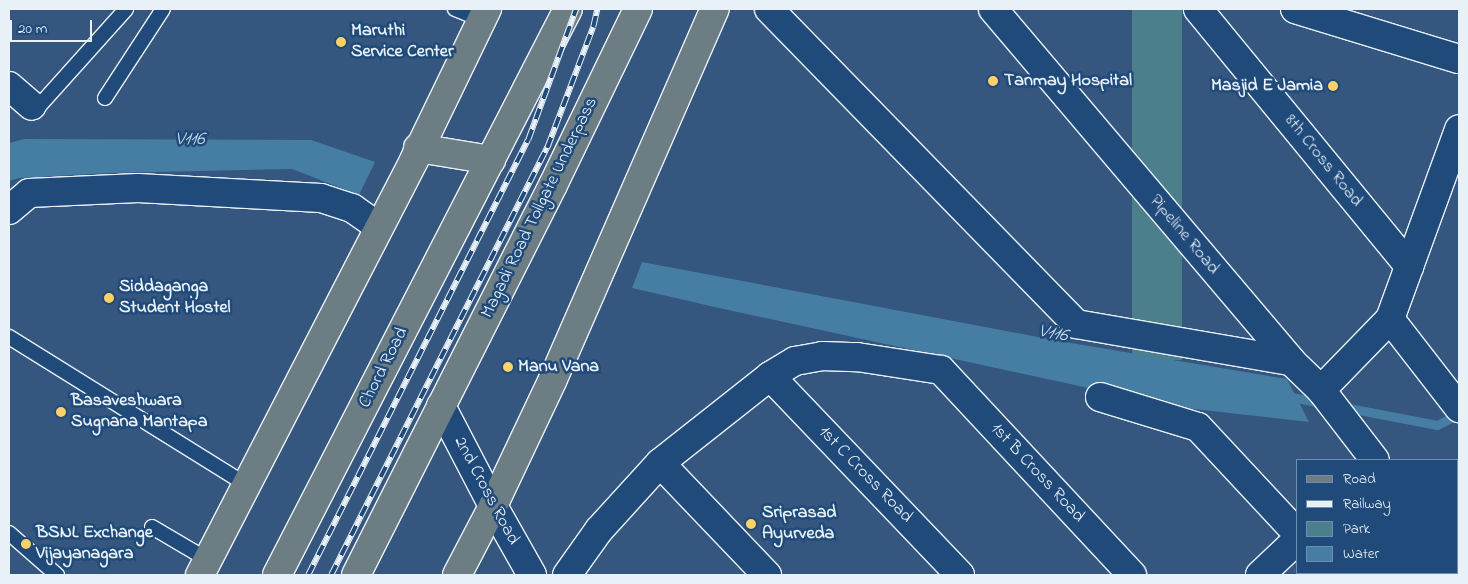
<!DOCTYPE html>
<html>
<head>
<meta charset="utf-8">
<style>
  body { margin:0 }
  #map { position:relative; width:1468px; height:584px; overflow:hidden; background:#35567f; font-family:"Indie Flower",sans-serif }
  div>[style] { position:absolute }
  .green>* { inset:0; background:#4b7f8c; transform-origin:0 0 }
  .water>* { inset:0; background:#467da3 }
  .stream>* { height:9px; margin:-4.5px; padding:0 4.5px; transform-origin:4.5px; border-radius:4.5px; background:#467da3 }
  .roads { filter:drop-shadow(1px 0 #e8f1f8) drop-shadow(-1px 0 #e8f1f8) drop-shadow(0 1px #e8f1f8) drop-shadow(0 -1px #e8f1f8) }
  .service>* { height:14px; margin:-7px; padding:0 7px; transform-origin:7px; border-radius:7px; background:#1f4a7a }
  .minor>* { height:28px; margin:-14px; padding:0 14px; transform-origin:14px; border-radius:14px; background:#1f4a7a }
  .secondary>* { height:28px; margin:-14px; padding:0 14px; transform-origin:14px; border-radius:14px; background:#1f4a7a }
  .primary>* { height:28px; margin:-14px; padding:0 14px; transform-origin:14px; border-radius:14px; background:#6d7d84 }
  .rail>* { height:5.5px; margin-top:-2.75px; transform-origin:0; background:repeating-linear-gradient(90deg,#1f4a7a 0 11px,#e8f1f8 0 22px); box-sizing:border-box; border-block:1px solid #e8f1f8 }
  .dots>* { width:14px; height:14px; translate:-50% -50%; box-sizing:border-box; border:2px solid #1f4a7a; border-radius:50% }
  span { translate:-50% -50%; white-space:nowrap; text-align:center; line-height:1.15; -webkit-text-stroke:5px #1f4a7a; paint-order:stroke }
  .poi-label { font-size:18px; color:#e8f1f8; font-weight:700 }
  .left { translate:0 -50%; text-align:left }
  .right { translate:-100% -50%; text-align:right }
  .street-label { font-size:18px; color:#e8f1f8 }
  .water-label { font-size:19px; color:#d0e0eb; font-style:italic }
  .frame { position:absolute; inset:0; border:10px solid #e8f1f8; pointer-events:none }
  .legend { position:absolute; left:1296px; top:459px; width:162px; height:115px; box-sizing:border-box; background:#1f4a7a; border:1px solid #6f8dac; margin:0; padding:6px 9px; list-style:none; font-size:15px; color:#e8f1f8 }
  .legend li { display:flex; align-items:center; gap:10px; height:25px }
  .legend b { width:25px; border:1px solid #6f8dac }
  .scale { position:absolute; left:10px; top:20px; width:82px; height:22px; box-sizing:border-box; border:2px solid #e8f1f8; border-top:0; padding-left:6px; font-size:15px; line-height:18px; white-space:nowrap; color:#e8f1f8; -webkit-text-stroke:4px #1f4a7a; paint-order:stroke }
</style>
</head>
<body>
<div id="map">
  <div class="green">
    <div style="left:1132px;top:9px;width:50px;height:351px"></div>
  </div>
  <div class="water">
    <div style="clip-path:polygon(24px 139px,311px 140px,375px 162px,359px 195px,292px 169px,110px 173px,19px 178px,9px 181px,9px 143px)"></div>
    <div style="clip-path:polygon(642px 262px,1059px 341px,1287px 379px,1309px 422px,1176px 407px,719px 308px,632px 288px)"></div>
  </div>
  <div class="stream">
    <div style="left:1286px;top:396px;width:38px;rotate:11deg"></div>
    <div style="left:1343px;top:407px;width:96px;rotate:10.8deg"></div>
    <div style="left:1437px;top:425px;width:25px;rotate:-27deg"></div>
  </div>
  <div class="roads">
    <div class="service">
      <div style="left:455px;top:9px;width:29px;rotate:22deg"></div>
      <div style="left:105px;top:98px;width:106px;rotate:-56.9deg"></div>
      <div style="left:32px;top:106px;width:8px;rotate:-7deg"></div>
      <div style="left:40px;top:105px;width:129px;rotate:-48.1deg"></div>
      <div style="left:9px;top:337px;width:280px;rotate:31.9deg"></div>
      <div style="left:152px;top:527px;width:65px;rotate:30.5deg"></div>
      <div style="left:9px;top:533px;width:64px;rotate:41.2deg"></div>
    </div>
    <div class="minor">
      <div style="left:769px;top:9px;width:440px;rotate:45.7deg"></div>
      <div style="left:1076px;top:324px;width:218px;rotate:9.8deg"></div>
      <div style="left:1198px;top:9px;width:333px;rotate:50.6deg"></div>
      <div style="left:1295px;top:9px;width:171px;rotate:17deg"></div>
      <div style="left:9px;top:86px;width:30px;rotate:41deg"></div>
      <div style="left:9px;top:210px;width:26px;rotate:-40deg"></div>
      <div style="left:29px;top:193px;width:109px;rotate:-2.6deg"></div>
      <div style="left:138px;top:188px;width:183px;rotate:3.1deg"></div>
      <div style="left:321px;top:198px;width:33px;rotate:18deg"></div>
      <div style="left:352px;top:208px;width:32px;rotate:35deg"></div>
      <div style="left:1390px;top:319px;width:113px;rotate:52.2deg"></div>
      <div style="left:770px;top:376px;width:275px;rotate:46.3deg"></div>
      <div style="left:1321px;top:390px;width:99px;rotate:-45.8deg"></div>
      <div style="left:1390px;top:319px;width:202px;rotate:-70deg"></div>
      <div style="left:1100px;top:397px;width:102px;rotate:17deg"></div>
      <div style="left:1198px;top:427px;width:145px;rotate:47deg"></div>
      <div style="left:441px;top:406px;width:113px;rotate:62.5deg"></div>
      <div style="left:493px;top:506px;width:79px;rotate:60.5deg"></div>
      <div style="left:660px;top:463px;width:155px;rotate:46.3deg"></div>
      <div style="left:567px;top:575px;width:55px;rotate:-54.6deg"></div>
      <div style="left:599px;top:530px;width:91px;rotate:-47.7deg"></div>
      <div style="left:660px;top:463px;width:140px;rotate:-38.3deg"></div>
      <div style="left:770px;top:376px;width:29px;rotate:-31deg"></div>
      <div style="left:795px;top:361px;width:27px;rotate:-10deg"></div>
      <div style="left:822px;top:356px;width:35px;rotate:2deg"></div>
      <div style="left:857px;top:357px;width:85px;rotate:8.8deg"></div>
      <div style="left:941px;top:370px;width:280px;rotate:47deg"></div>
      <div style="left:1260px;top:575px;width:51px;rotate:-43.4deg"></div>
    </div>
    <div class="secondary">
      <div style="left:993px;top:9px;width:461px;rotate:49.7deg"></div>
      <div style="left:1291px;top:361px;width:42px;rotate:44deg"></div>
      <div style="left:1321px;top:390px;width:88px;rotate:52.4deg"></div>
      <div style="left:1457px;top:556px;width:4px;rotate:56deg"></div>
    </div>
    <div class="primary">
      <div style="left:418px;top:148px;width:74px;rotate:9.3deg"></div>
      <div style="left:200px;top:575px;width:467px;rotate:-62.7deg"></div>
      <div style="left:414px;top:160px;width:168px;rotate:-64.2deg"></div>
      <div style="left:277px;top:575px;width:636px;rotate:-62.79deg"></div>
      <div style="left:356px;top:575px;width:437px;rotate:-63.2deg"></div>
      <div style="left:553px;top:185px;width:195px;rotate:-64.2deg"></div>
      <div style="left:457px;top:575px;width:78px;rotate:-62.4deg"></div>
      <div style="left:493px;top:506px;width:140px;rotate:-64.7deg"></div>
      <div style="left:553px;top:379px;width:404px;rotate:-66.4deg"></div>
    </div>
  </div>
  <div class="rail">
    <div style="left:308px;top:575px;width:487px;rotate:-63.2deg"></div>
    <div style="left:528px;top:140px;width:140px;rotate:-69.9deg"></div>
    <div style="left:331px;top:575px;width:479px;rotate:-63.2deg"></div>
    <div style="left:547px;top:148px;width:129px;rotate:-69.2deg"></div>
    <div style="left:593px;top:27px;width:18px;rotate:-77deg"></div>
  </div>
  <div class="dots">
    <div style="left:341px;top:42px;background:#ffd166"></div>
    <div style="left:993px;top:81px;background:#ffd166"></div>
    <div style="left:1333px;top:86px;background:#ffd166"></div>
    <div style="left:109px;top:298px;background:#ffd166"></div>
    <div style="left:508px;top:367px;background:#ffd166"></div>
    <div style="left:61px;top:412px;background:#ffd166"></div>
    <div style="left:751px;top:524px;background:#ffd166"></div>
    <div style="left:26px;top:544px;background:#ffd166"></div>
  </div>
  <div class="poi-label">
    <span class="left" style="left:351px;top:42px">Maruthi<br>Service Center</span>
    <span class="left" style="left:1004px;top:81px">Tanmay Hospital</span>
    <span class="right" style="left:1323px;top:86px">Masjid E Jamia</span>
    <span class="left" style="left:119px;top:298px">Siddaganga<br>Student Hostel</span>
    <span class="left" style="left:518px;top:367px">Manu Vana</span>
    <span class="left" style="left:71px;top:412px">Basaveshwara<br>Sugnana Mantapa</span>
    <span class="left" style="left:762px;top:524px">Sriprasad<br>Ayurveda</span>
    <span class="left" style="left:36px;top:544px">BSNL Exchange<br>Vijayanagara</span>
  </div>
  <div class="street-label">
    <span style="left:1323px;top:161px;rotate:51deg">8th Cross Road</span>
    <span style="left:540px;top:208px;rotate:-64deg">Magadi Road Tollgate Underpass</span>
    <span style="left:1184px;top:235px;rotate:50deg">Pipeline Road</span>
    <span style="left:384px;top:368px;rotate:-63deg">Chord Road</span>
    <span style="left:1037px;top:473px;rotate:47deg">1st B Cross Road</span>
    <span style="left:865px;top:475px;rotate:46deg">1st C Cross Road</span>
    <span style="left:486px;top:491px;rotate:62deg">2nd Cross Road</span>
  </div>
  <div class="water-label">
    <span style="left:190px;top:140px">V116</span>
    <span style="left:1053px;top:334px;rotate:11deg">V116</span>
  </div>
  <div class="frame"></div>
  <ul class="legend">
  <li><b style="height:6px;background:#6d7d84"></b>Road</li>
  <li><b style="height:6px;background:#e8f1f8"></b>Railway</li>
  <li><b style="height:14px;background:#4b7f8c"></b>Park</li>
  <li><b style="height:14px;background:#467da3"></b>Water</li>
  </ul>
  <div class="scale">20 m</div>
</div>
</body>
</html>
